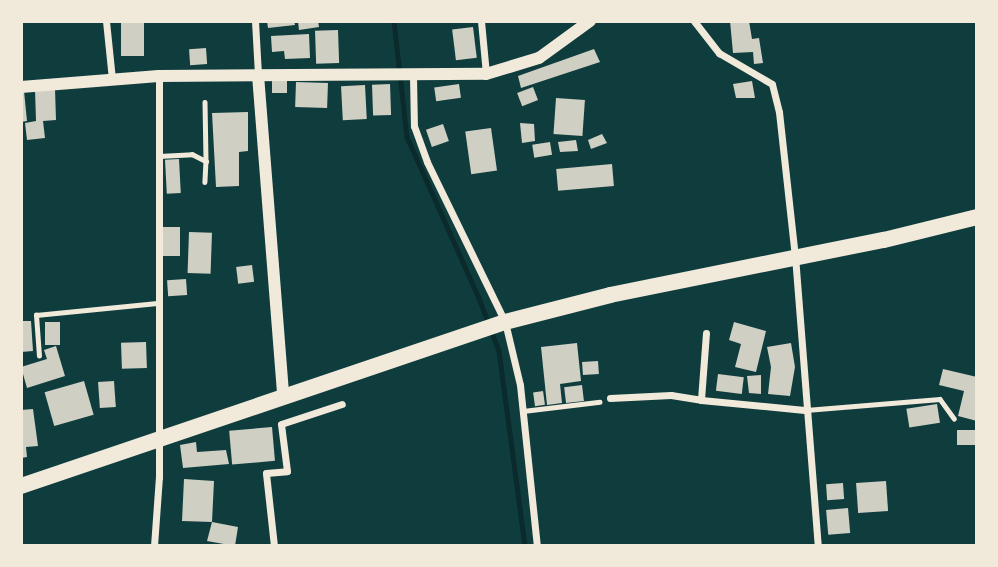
<!DOCTYPE html>
<html>
<head>
<meta charset="utf-8">
<style>
  body { margin:0 }
  #map { position:relative; width:998px; height:567px; overflow:hidden; background:#0f3d3e; font-family:"Public Sans",sans-serif }
  div>[style] { position:absolute }
  .stream>* { height:4.5px; margin:-2.25px; padding:0 2.25px; transform-origin:2.25px; border-radius:2.25px; background:#0a2a2b }
  .building>* { inset:0; background:#cfcfc3; transform-origin:0 0 }
  .service>* { height:4.5px; margin:-2.25px; padding:0 2.25px; transform-origin:2.25px; border-radius:2.25px; background:#f1e9da }
  .minor>* { height:7px; margin:-3.5px; padding:0 3.5px; transform-origin:3.5px; border-radius:3.5px; background:#f1e9da }
  .tertiary>* { height:12px; margin:-6px; padding:0 6px; transform-origin:6px; border-radius:6px; background:#f1e9da }
  .primary>* { height:16px; margin:-8px; padding:0 8px; transform-origin:8px; border-radius:8px; background:#f1e9da }
  span { translate:-50% -50%; white-space:nowrap; text-align:center; line-height:1.15; -webkit-text-stroke:5px #f1e9da; paint-order:stroke }
  .frame { position:absolute; inset:0; border:23px solid #f1e9da; pointer-events:none }
</style>
</head>
<body>
<div id="map">
  <div class="stream">
    <div style="left:394px;top:21px;width:117px;rotate:83.6deg"></div>
    <div style="left:407px;top:137px;width:176px;rotate:65.9deg"></div>
    <div style="left:479px;top:298px;width:57px;rotate:69.3deg"></div>
    <div style="left:499px;top:351px;width:197px;rotate:82.4deg"></div>
  </div>
  <div class="building">
    <div style="left:121px;top:21px;width:23px;height:35px"></div>
    <div style="clip-path:polygon(267px 21px,294px 21px,295px 25px,268px 28px)"></div>
    <div style="clip-path:polygon(298px 21px,318px 21px,319px 27px,299px 30px)"></div>
    <div style="clip-path:polygon(730px 21px,749px 21px,752px 39px,759px 38px,763px 63px,754px 64px,753px 52px,733px 53px)"></div>
    <div style="left:473px;top:27px;width:31px;height:21px;rotate:83deg"></div>
    <div style="left:338px;top:30px;width:33px;height:23px;rotate:88deg"></div>
    <div style="clip-path:polygon(309px 34px,310px 58px,285px 59px,284px 51px,272px 52px,271px 36px)"></div>
    <div style="left:206px;top:48px;width:16px;height:17px;rotate:86deg"></div>
    <div style="clip-path:polygon(594px 49px,600px 62px,521px 88px,518px 76px)"></div>
    <div style="left:272px;top:81px;width:15px;height:12px"></div>
    <div style="clip-path:polygon(752px 81px,755px 98px,736px 98px,733px 84px)"></div>
    <div style="left:296px;top:82px;width:32px;height:25px;rotate:2deg"></div>
    <div style="left:390px;top:84px;width:31px;height:18px;rotate:88deg"></div>
    <div style="left:459px;top:84px;width:14px;height:25px;rotate:82deg"></div>
    <div style="left:365px;top:85px;width:34px;height:24px;rotate:87deg"></div>
    <div style="left:533px;top:87px;width:14px;height:17px;rotate:69deg"></div>
    <div style="clip-path:polygon(55px 89px,56px 120px,43px 121px,45px 138px,27px 140px,25px 123px,36px 121px,35px 90px)"></div>
    <div style="clip-path:polygon(24px 91px,27px 121px,21px 122px,21px 92px)"></div>
    <div style="left:556px;top:98px;width:29px;height:36px;rotate:4deg"></div>
    <div style="clip-path:polygon(248px 112px,248px 151px,239px 152px,239px 186px,216px 187px,212px 113px)"></div>
    <div style="clip-path:polygon(520px 123px,534px 124px,535px 141px,522px 143px)"></div>
    <div style="left:443px;top:124px;width:18px;height:18px;rotate:71deg"></div>
    <div style="left:491px;top:128px;width:43px;height:26px;rotate:82deg"></div>
    <div style="clip-path:polygon(602px 134px,607px 143px,591px 149px,588px 140px)"></div>
    <div style="clip-path:polygon(576px 140px,578px 151px,560px 152px,558px 142px)"></div>
    <div style="left:550px;top:142px;width:13px;height:18px;rotate:81deg"></div>
    <div style="left:179px;top:159px;width:34px;height:14px;rotate:87deg"></div>
    <div style="left:612px;top:164px;width:22px;height:56px;rotate:85deg"></div>
    <div style="left:163px;top:227px;width:17px;height:29px"></div>
    <div style="left:189px;top:232px;width:23px;height:41px;rotate:2deg"></div>
    <div style="left:252px;top:265px;width:17px;height:16px;rotate:83deg"></div>
    <div style="left:186px;top:279px;width:16px;height:19px;rotate:86deg"></div>
    <div style="clip-path:polygon(21px 321px,31px 321px,33px 351px,21px 352px)"></div>
    <div style="left:45px;top:322px;width:15px;height:23px"></div>
    <div style="clip-path:polygon(734px 322px,766px 331px,756px 372px,735px 367px,741px 344px,729px 340px)"></div>
    <div style="left:146px;top:342px;width:26px;height:25px;rotate:88deg"></div>
    <div style="clip-path:polygon(577px 343px,581px 381px,560px 384px,562px 403px,547px 405px,541px 347px)"></div>
    <div style="clip-path:polygon(791px 343px,795px 367px,790px 396px,768px 394px,771px 367px,767px 347px)"></div>
    <div style="clip-path:polygon(56px 346px,65px 376px,27px 388px,21px 367px,47px 359px,44px 350px)"></div>
    <div style="left:598px;top:361px;width:13px;height:16px;rotate:86deg"></div>
    <div style="clip-path:polygon(943px 369px,977px 377px,977px 421px,958px 416px,964px 391px,939px 385px)"></div>
    <div style="left:718px;top:374px;width:26px;height:17px;rotate:7deg"></div>
    <div style="clip-path:polygon(761px 375px,761px 394px,749px 393px,747px 376px)"></div>
    <div style="left:84px;top:381px;width:35px;height:41px;rotate:74deg"></div>
    <div style="left:114px;top:381px;width:26px;height:16px;rotate:86deg"></div>
    <div style="left:582px;top:385px;width:16px;height:18px;rotate:83deg"></div>
    <div style="left:543px;top:391px;width:14px;height:10px;rotate:82deg"></div>
    <div style="left:937px;top:404px;width:19px;height:31px;rotate:81deg"></div>
    <div style="clip-path:polygon(33px 409px,38px 446px,26px 447px,27px 457px,21px 458px,21px 410px)"></div>
    <div style="left:272px;top:427px;width:34px;height:43px;rotate:85deg"></div>
    <div style="left:977px;top:430px;width:15px;height:20px;rotate:90deg"></div>
    <div style="clip-path:polygon(196px 442px,197px 452px,226px 450px,229px 464px,183px 468px,180px 445px)"></div>
    <div style="clip-path:polygon(184px 479px,214px 481px,212px 522px,238px 527px,235px 546px,207px 541px,212px 522px,182px 521px)"></div>
    <div style="left:886px;top:481px;width:30px;height:30px;rotate:86deg"></div>
    <div style="left:843px;top:483px;width:16px;height:17px;rotate:86deg"></div>
    <div style="left:848px;top:508px;width:25px;height:22px;rotate:85deg"></div>
  </div>
  <div class="service">
    <div style="left:205px;top:102px;width:59px;rotate:89deg"></div>
    <div style="left:159px;top:156px;width:33px;rotate:-3deg"></div>
    <div style="left:192px;top:154px;width:16px;rotate:27deg"></div>
    <div style="left:206px;top:161px;width:21px;rotate:93deg"></div>
    <div style="left:39px;top:356px;width:41px;rotate:-94.2deg"></div>
    <div style="left:36px;top:315px;width:124px;rotate:-5.6deg"></div>
    <div style="left:806px;top:410px;width:134px;rotate:-4.7deg"></div>
    <div style="left:940px;top:399px;width:24px;rotate:54deg"></div>
    <div style="left:523px;top:411px;width:77px;rotate:-6.8deg"></div>
  </div>
  <div class="minor">
    <div style="left:106px;top:21px;width:58px;rotate:84.1deg"></div>
    <div style="left:255px;top:21px;width:54px;rotate:86.8deg"></div>
    <div style="left:481px;top:21px;width:53px;rotate:84.6deg"></div>
    <div style="left:694px;top:21px;width:41px;rotate:52deg"></div>
    <div style="left:719px;top:53px;width:61px;rotate:30.3deg"></div>
    <div style="left:772px;top:84px;width:29px;rotate:76deg"></div>
    <div style="left:779px;top:112px;width:145px;rotate:83.7deg"></div>
    <div style="left:795px;top:256px;width:291px;rotate:85.5deg"></div>
    <div style="left:413px;top:76px;width:50px;rotate:88.9deg"></div>
    <div style="left:414px;top:126px;width:38px;rotate:70deg"></div>
    <div style="left:427px;top:162px;width:178px;rotate:64deg"></div>
    <div style="left:505px;top:322px;width:65px;rotate:76.6deg"></div>
    <div style="left:520px;top:385px;width:162px;rotate:84deg"></div>
    <div style="left:706px;top:333px;width:67px;rotate:94.3deg"></div>
    <div style="left:701px;top:400px;width:104px;rotate:5.5deg"></div>
    <div style="left:610px;top:398px;width:61px;rotate:-2.8deg"></div>
    <div style="left:671px;top:395px;width:30px;rotate:9deg"></div>
    <div style="left:154px;top:546px;width:69px;rotate:-85.9deg"></div>
    <div style="left:159px;top:477px;width:401px;rotate:-90deg"></div>
    <div style="left:274px;top:546px;width:73px;rotate:-96.3deg"></div>
    <div style="left:266px;top:473px;width:21px;rotate:-5deg"></div>
    <div style="left:287px;top:471px;width:47px;rotate:-97.3deg"></div>
    <div style="left:281px;top:424px;width:64px;rotate:-18.2deg"></div>
  </div>
  <div class="tertiary">
    <div style="left:258px;top:75px;width:321px;rotate:85.5deg"></div>
    <div style="left:21px;top:87px;width:138px;rotate:-4.6deg"></div>
    <div style="left:159px;top:76px;width:327px;rotate:-0.4deg"></div>
    <div style="left:486px;top:74px;width:55px;rotate:-16.8deg"></div>
    <div style="left:539px;top:58px;width:63px;rotate:-36deg"></div>
  </div>
  <div class="primary">
    <div style="left:21px;top:486px;width:511px;rotate:-18.72deg"></div>
    <div style="left:505px;top:322px;width:108px;rotate:-14.4deg"></div>
    <div style="left:610px;top:295px;width:279px;rotate:-11.4deg"></div>
    <div style="left:884px;top:240px;width:96px;rotate:-13.9deg"></div>
  </div>
  <div class="frame"></div>
</div>
</body>
</html>
